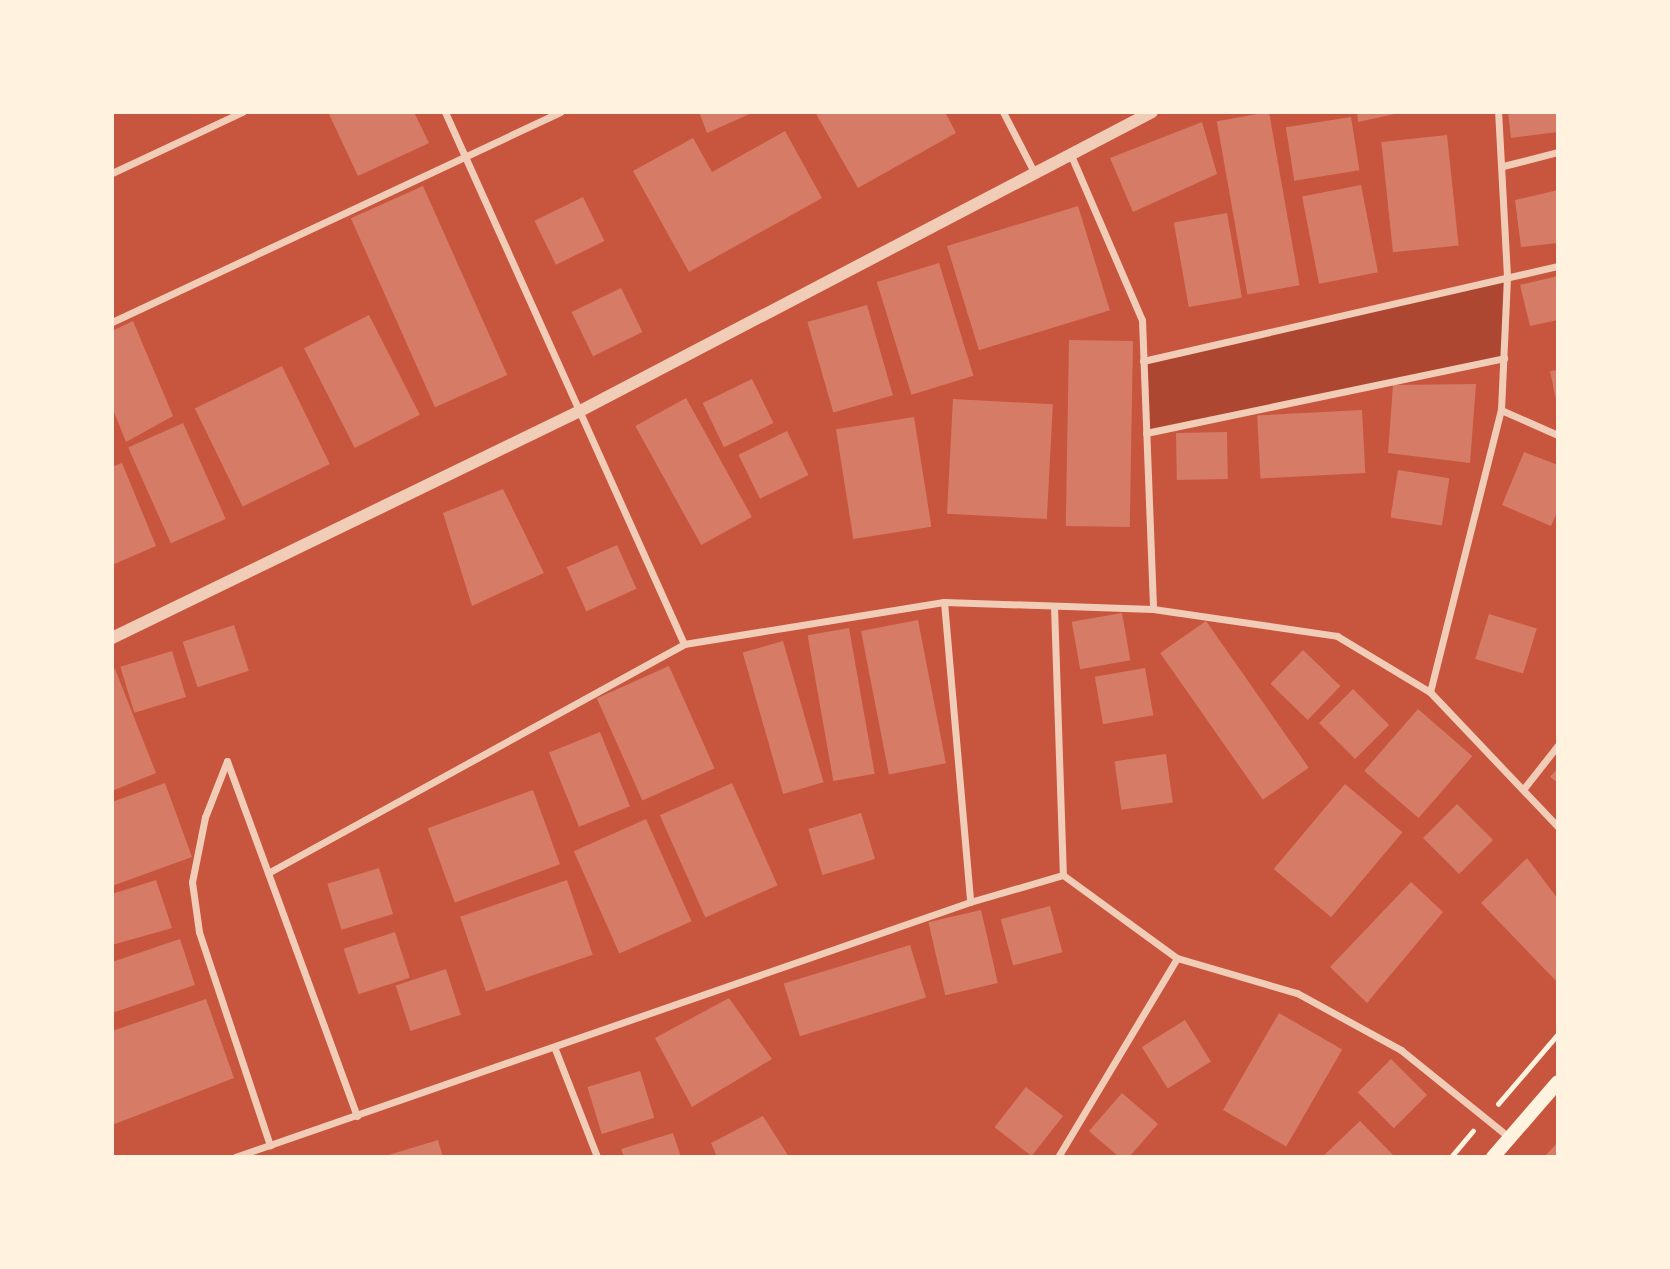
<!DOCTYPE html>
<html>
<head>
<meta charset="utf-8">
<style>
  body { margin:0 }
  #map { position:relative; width:1670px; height:1269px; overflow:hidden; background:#c8553d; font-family:"Times New Roman",serif }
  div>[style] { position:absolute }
  .green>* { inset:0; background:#ae4732 }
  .building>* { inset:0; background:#d67c66; transform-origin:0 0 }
  .path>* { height:4.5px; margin:-2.25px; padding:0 2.25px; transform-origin:2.25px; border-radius:2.25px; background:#fff3e0 }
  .minor>* { height:7px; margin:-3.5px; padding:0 3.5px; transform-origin:3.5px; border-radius:3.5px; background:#f1ccb7 }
  .tertiary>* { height:12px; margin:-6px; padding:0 6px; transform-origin:6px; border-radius:6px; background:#f1ccb7 }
  .secondary>* { height:14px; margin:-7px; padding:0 7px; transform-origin:7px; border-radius:7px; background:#fff3e0 }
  span { translate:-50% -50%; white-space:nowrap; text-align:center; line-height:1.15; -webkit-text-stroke:7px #fff3e0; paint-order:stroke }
  .frame { position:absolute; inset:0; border:114px solid #fff3e0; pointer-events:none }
</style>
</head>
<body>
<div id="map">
  <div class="green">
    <div style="clip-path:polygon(1503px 280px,1502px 357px,1149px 429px,1146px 362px)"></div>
  </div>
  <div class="building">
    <div style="clip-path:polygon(328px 112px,414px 112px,429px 143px,358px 176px)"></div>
    <div style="clip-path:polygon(699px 112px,754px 112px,707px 133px)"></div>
    <div style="clip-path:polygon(815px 112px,945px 112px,956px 133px,858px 188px)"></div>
    <div style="left:1269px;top:112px;width:176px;height:53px;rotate:80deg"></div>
    <div style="clip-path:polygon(1357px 112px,1399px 112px,1399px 113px,1358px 122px)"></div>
    <div style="clip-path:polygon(1508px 112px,1558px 112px,1558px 132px,1511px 138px)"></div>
    <div style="left:1351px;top:117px;width:54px;height:66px;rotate:81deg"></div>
    <div style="clip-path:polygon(1202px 122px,1217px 174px,1133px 212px,1110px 158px)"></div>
    <div style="clip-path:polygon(785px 131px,822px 198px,689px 272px,633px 171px,693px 138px,712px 172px)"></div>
    <div style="left:1447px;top:135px;width:111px;height:66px;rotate:84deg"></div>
    <div style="left:1361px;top:185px;width:89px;height:60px;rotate:79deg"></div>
    <div style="left:423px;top:186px;width:207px;height:79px;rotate:66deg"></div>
    <div style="clip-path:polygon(1558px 190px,1558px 243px,1521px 247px,1515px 200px)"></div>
    <div style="left:583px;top:197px;width:49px;height:54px;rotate:64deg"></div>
    <div style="left:1078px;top:206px;width:109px;height:137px;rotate:73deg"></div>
    <div style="left:1227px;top:213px;width:86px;height:54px;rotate:80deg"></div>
    <div style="left:939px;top:263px;width:118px;height:65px;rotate:73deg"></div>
    <div style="clip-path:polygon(1558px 276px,1558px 320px,1530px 326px,1520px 285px)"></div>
    <div style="left:621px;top:288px;width:49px;height:55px;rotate:64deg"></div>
    <div style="left:867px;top:305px;width:94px;height:62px;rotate:74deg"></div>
    <div style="left:369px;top:315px;width:112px;height:73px;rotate:63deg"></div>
    <div style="clip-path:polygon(133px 321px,173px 416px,126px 442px,112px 407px,112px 331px)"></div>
    <div style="left:1069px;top:340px;width:64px;height:186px;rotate:1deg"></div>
    <div style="left:282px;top:366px;width:109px;height:97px;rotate:64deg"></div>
    <div style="clip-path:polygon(1558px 370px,1558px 405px,1557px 405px,1550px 371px)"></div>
    <div style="left:752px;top:379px;width:49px;height:55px;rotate:64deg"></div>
    <div style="clip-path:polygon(1476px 384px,1470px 463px,1388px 453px,1393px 385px)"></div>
    <div style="left:686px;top:398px;width:136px;height:58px;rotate:61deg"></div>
    <div style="left:953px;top:399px;width:100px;height:115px;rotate:3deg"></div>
    <div style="left:1362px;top:410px;width:63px;height:105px;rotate:87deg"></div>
    <div style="left:914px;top:417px;width:111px;height:79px;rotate:81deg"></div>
    <div style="left:183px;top:423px;width:105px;height:60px;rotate:66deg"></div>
    <div style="left:787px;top:431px;width:49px;height:54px;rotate:64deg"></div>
    <div style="left:1227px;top:432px;width:47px;height:51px;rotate:89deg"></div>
    <div style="clip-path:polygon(1524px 452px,1558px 465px,1558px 510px,1551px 526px,1502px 505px)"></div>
    <div style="clip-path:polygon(122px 463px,156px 546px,112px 565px,112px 467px)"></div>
    <div style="left:1398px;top:470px;width:52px;height:48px;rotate:9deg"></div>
    <div style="clip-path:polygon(503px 489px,544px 573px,472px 606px,443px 513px)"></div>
    <div style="left:617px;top:545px;width:48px;height:55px;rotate:66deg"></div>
    <div style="left:1122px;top:613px;width:48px;height:51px;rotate:80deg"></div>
    <div style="left:1489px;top:614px;width:50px;height:47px;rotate:17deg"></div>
    <div style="left:918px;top:620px;width:146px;height:58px;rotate:79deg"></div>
    <div style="left:1206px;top:621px;width:179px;height:56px;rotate:55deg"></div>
    <div style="left:234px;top:625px;width:48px;height:54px;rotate:72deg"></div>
    <div style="left:849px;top:628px;width:148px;height:42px;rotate:80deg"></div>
    <div style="left:783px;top:641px;width:147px;height:42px;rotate:74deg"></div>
    <div style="left:1303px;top:650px;width:52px;height:47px;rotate:44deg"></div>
    <div style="left:172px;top:651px;width:48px;height:54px;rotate:73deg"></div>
    <div style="left:669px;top:666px;width:112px;height:79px;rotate:66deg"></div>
    <div style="left:1145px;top:668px;width:48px;height:51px;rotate:80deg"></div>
    <div style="clip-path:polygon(115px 669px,156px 773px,112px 791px,112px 670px)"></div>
    <div style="left:1353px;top:689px;width:51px;height:48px;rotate:45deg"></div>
    <div style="left:1418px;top:709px;width:72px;height:82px;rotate:41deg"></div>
    <div style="left:600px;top:732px;width:80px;height:55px;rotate:68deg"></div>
    <div style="left:1166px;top:754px;width:49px;height:52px;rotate:82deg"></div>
    <div style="clip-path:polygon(1558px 768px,1558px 783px,1550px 777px)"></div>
    <div style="clip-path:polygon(165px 783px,192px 857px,112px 886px,112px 802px)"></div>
    <div style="left:732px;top:783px;width:112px;height:79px;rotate:66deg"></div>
    <div style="left:1345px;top:784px;width:75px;height:111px;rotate:40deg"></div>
    <div style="left:533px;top:790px;width:79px;height:112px;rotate:70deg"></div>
    <div style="left:1457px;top:804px;width:51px;height:48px;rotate:45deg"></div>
    <div style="left:861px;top:813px;width:48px;height:55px;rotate:73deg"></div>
    <div style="left:646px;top:819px;width:112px;height:79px;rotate:66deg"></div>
    <div style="clip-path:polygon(1527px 858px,1558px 899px,1558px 983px,1481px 903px)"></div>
    <div style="left:379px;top:868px;width:48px;height:54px;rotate:73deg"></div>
    <div style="clip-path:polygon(156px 880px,172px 928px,112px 945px,112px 894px)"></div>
    <div style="left:567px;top:880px;width:79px;height:113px;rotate:71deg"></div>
    <div style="clip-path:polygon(1411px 882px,1443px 912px,1367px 1003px,1330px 967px)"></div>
    <div style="left:1050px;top:906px;width:48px;height:51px;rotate:75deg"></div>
    <div style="left:981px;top:910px;width:75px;height:54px;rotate:77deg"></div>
    <div style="left:395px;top:932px;width:48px;height:54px;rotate:72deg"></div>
    <div style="clip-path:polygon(180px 939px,195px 985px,112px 1013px,112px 962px)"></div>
    <div style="left:910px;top:945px;width:55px;height:132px;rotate:73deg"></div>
    <div style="left:446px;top:969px;width:48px;height:53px;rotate:72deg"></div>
    <div style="clip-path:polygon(729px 998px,772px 1059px,692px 1107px,655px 1038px)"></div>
    <div style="clip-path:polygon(206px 999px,234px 1078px,112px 1125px,112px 1031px)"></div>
    <div style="left:1279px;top:1013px;width:73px;height:112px;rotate:30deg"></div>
    <div style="left:1185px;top:1020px;width:49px;height:51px;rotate:58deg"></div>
    <div style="left:1391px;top:1059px;width:51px;height:47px;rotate:45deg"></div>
    <div style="left:640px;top:1071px;width:49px;height:55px;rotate:73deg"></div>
    <div style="left:1026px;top:1087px;width:47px;height:51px;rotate:38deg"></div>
    <div style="clip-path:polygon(1122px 1093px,1158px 1124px,1129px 1157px,1119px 1157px,1089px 1131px)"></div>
    <div style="clip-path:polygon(763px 1116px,789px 1157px,717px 1157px,711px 1143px)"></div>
    <div style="clip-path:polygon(1360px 1121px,1395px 1157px,1322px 1157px)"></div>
    <div style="clip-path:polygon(673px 1133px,681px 1157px,624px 1157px,621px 1149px)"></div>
    <div style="clip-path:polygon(438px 1140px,443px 1157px,385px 1157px,385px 1156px)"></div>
    <div style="clip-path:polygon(1558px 1142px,1558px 1157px,1544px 1157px)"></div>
  </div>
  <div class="path">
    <div style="left:1498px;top:1104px;width:92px;rotate:-49.4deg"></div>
    <div style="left:1451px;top:1157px;width:34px;rotate:-50deg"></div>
  </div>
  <div class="minor">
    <div style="left:445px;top:112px;width:583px;rotate:65.81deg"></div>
    <div style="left:1003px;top:112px;width:65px;rotate:62.7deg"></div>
    <div style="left:1070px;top:153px;width:182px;rotate:66.7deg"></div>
    <div style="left:1142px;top:320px;width:289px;rotate:87.8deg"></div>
    <div style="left:1503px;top:166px;width:57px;rotate:-14.3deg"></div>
    <div style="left:112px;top:173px;width:144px;rotate:-25.1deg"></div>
    <div style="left:112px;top:322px;width:495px;rotate:-25.1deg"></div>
    <div style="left:1143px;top:361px;width:426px;rotate:-12.9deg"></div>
    <div style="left:1501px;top:410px;width:62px;rotate:23.7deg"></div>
    <div style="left:1146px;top:433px;width:366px;rotate:-11.8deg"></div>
    <div style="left:944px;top:602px;width:301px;rotate:85deg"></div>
    <div style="left:1054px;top:606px;width:269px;rotate:88.1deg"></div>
    <div style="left:1430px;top:692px;width:291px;rotate:-75.9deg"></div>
    <div style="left:1501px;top:410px;width:134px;rotate:-87.4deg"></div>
    <div style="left:1507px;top:276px;width:164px;rotate:-93.1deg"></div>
    <div style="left:227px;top:761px;width:60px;rotate:111.4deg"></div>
    <div style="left:205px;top:817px;width:66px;rotate:101.3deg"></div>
    <div style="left:192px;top:882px;width:50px;rotate:82deg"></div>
    <div style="left:199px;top:932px;width:225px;rotate:71.6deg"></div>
    <div style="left:227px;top:761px;width:378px;rotate:69.9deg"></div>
    <div style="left:1525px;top:787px;width:53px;rotate:-51.8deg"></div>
    <div style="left:268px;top:873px;width:475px;rotate:-28.8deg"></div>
    <div style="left:684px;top:644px;width:263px;rotate:-9.2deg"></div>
    <div style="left:944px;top:602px;width:209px;rotate:1.9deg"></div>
    <div style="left:1153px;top:609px;width:186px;rotate:8.3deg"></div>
    <div style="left:1337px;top:636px;width:109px;rotate:31.1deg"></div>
    <div style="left:1430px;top:692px;width:186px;rotate:46.5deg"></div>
    <div style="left:555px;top:1049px;width:116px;rotate:68.7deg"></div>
    <div style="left:235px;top:1157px;width:778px;rotate:-19.13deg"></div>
    <div style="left:970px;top:902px;width:97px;rotate:-16.2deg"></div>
    <div style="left:1063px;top:875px;width:141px;rotate:36.1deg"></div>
    <div style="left:1177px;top:958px;width:125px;rotate:16.3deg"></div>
    <div style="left:1297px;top:993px;width:119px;rotate:28.7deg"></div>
    <div style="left:1401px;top:1050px;width:140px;rotate:38.9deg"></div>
    <div style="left:1058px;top:1157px;width:232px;rotate:-59.1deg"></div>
  </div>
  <div class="tertiary">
    <div style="left:112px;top:638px;width:522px;rotate:-25.88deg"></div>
    <div style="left:582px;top:410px;width:643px;rotate:-27.6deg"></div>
  </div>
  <div class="secondary">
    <div style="left:1493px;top:1157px;width:99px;rotate:-49.1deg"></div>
  </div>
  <div class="frame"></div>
</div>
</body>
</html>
